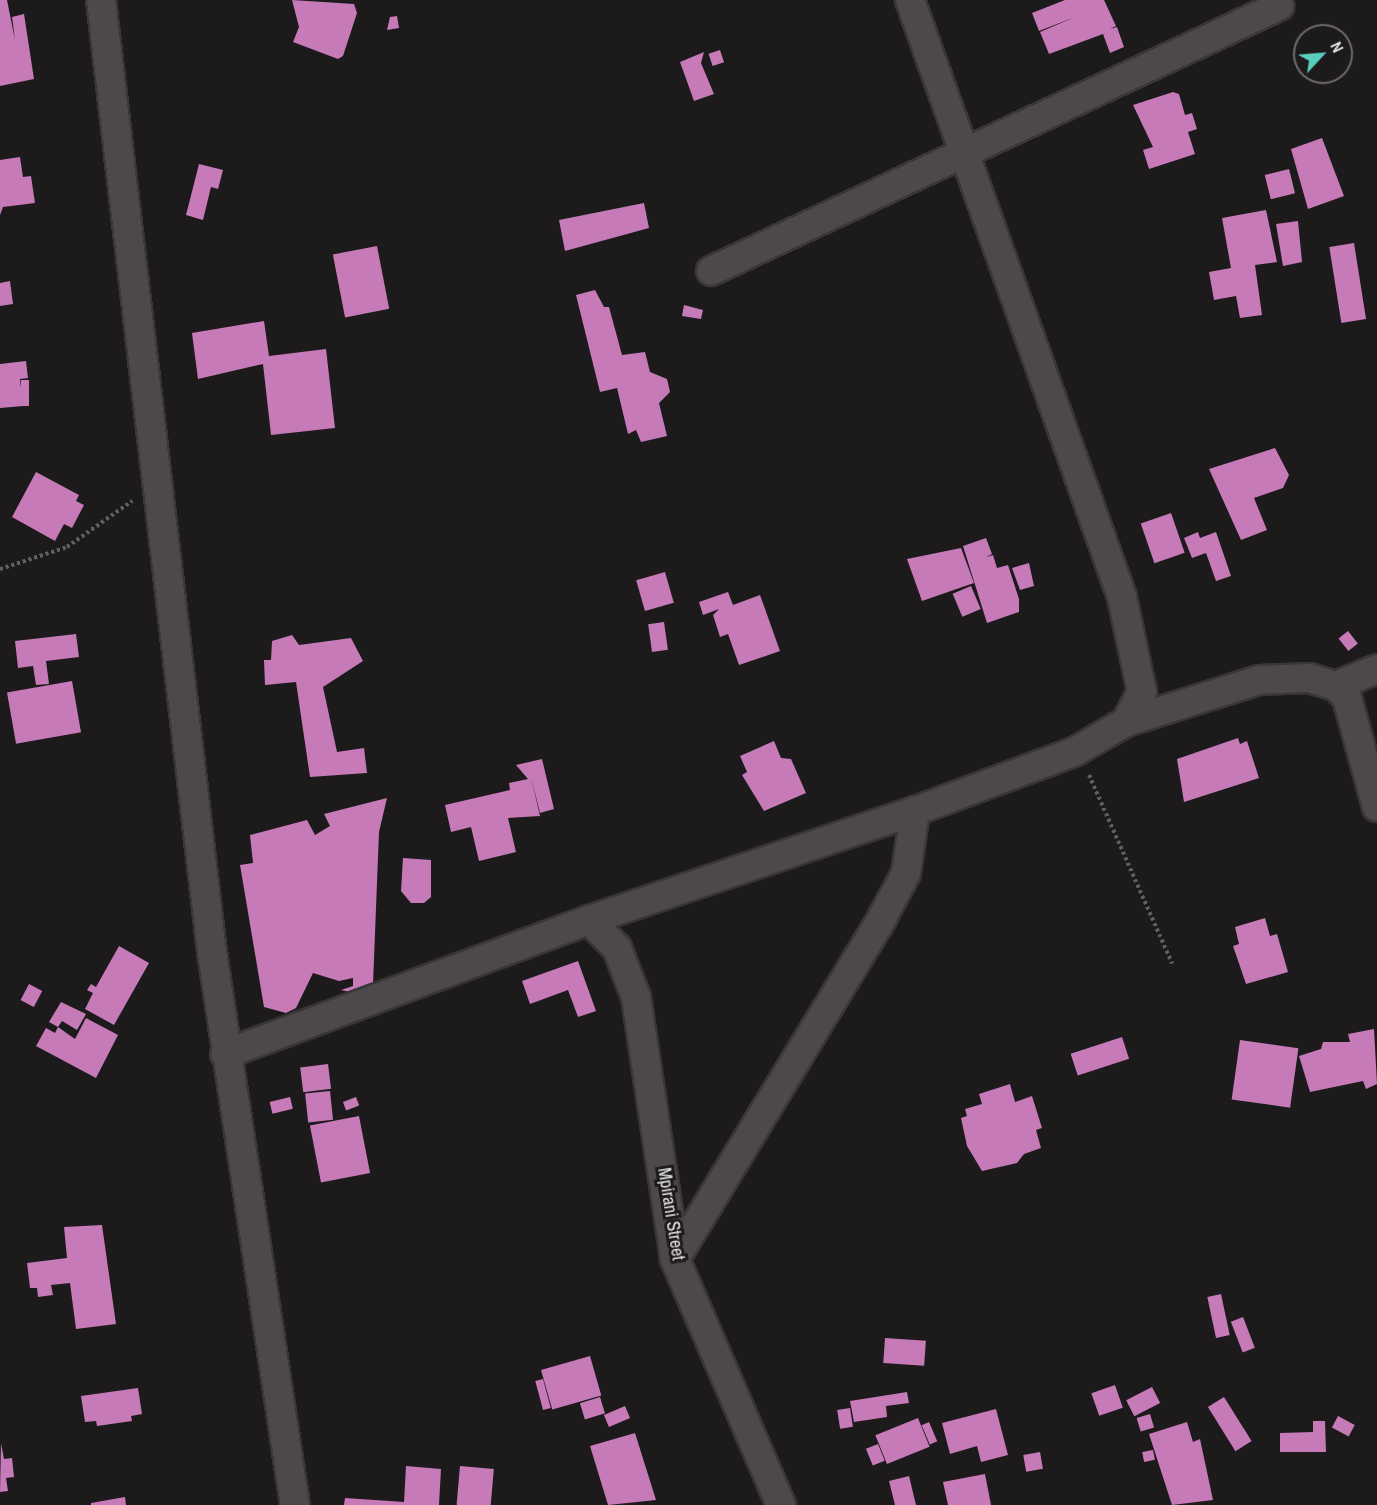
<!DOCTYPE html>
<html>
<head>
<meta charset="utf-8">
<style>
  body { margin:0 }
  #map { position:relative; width:1377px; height:1505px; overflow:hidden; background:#1d1a1c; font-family:"Archivo Narrow",sans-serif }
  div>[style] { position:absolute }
  .building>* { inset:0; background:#c77ab8; transform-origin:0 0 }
  .path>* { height:4px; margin-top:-2px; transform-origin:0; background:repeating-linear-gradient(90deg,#625f61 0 3px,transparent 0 6px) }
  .roads { filter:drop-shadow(2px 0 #383637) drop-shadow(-2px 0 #383637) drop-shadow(0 2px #383637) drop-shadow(0 -2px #383637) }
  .minor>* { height:28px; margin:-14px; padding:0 14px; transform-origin:14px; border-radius:14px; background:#4c484b }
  span { translate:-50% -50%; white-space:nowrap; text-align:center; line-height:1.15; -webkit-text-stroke:6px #1d1a1c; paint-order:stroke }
  .street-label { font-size:18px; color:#e4e2e3 }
  .north { position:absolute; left:1293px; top:24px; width:60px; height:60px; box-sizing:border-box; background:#1d1a1c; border:2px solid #6d6a6c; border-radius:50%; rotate:64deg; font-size:16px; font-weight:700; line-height:24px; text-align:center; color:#e4e2e3 }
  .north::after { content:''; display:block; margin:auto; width:21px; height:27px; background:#58cebf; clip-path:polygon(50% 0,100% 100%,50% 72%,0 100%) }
</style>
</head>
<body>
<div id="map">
  <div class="building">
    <div style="clip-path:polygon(0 0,7px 0,15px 40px,12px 17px,24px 14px,34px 79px,0 86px)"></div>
    <div style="clip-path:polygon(292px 0,354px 4px,357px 13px,343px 56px,338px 59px,293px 42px,299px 27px)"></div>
    <div style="clip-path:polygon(1065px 0,1104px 0,1116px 26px,1110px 29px,1117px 27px,1124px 47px,1110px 53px,1103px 34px,1049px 54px,1040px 32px,1075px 17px,1039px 31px,1032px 13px)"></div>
    <div style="clip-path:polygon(397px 16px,399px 28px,387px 30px,390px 17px)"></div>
    <div style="left:720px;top:50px;width:13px;height:12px;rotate:72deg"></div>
    <div style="clip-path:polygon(704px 52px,701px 63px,714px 94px,694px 101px,680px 62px)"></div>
    <div style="clip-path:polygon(1173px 92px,1179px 94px,1185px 115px,1192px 113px,1197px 129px,1188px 132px,1195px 154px,1149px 169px,1143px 150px,1153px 147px,1133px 105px)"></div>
    <div style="clip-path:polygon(1322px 138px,1344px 196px,1308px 209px,1291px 149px)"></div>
    <div style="clip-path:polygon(20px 157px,23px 177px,31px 176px,35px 203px,3px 207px,0 215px,0 160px)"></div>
    <div style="clip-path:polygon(199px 164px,223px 170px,218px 189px,211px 187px,203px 220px,186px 215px)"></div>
    <div style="left:1289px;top:169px;width:25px;height:25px;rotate:76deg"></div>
    <div style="clip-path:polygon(644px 203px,649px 228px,565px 251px,559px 220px)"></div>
    <div style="clip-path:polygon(1266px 210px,1277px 262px,1255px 265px,1262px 315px,1240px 318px,1236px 296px,1214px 300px,1209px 272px,1231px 268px,1222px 218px)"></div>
    <div style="clip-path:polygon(1298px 221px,1302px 262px,1283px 266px,1276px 224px)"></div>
    <div style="left:1354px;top:243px;width:77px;height:25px;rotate:81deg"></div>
    <div style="left:377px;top:246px;width:64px;height:45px;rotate:79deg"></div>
    <div style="clip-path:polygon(10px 281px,13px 304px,0 306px,0 283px)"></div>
    <div style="clip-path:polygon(595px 290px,604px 307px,609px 307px,622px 355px,645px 352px,650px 372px,667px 379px,670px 392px,659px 403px,667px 436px,641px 442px,636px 430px,628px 434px,617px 388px,600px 392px,576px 295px)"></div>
    <div style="clip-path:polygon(684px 305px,703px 310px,701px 319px,682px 316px)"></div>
    <div style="clip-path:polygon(264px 321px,269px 356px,326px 349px,335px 428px,271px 435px,263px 364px,198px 379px,192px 333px)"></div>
    <div style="clip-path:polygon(26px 361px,28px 378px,20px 379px,23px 406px,0 408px,0 364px)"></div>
    <div style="left:21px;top:380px;width:8px;height:26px"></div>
    <div style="clip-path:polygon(1275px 448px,1289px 475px,1283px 488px,1254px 498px,1267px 530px,1241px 540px,1209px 469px)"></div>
    <div style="clip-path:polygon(36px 472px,79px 495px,76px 501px,84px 505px,72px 528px,64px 524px,55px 541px,12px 517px)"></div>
    <div style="left:1171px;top:513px;width:42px;height:32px;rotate:71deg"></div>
    <div style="clip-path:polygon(1198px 532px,1200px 538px,1216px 532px,1231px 576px,1216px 581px,1206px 553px,1192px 558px,1184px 538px)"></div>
    <div style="clip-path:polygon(986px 538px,992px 554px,986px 557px,993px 555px,997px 568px,1008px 565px,1019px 599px,1019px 612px,987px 623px,963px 546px)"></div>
    <div style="clip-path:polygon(961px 548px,974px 583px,922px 601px,907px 559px)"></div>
    <div style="clip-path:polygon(1029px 563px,1034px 586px,1020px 590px,1012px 568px)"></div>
    <div style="left:665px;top:572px;width:32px;height:30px;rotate:74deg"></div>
    <div style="left:971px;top:586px;width:25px;height:20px;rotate:67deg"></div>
    <div style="clip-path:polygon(728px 592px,733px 605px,760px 595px,780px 651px,739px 665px,728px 634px,720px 637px,713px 615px,719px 609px,703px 615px,699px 602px)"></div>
    <div style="left:664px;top:622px;width:28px;height:16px;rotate:82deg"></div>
    <div style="left:1348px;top:631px;width:16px;height:12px;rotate:52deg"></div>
    <div style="clip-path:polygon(76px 634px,79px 657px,46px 661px,49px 684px,36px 685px,33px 666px,18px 668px,15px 641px)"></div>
    <div style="clip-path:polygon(292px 635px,299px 645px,351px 638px,363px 661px,323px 687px,337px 752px,364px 748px,367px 773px,310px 777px,296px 682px,265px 685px,264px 660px,271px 660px,272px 641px)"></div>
    <div style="left:72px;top:681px;width:52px;height:66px;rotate:80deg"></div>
    <div style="clip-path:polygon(1238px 738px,1240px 744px,1247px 741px,1259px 778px,1184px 802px,1177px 759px)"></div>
    <div style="clip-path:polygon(774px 741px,781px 758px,791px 759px,806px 793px,764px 811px,742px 775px,747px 772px,740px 756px)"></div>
    <div style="clip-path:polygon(542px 759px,554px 809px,540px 813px,531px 777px,540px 816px,508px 818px,516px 852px,479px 861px,471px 827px,451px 832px,445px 805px,510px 790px,509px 783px,528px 779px,516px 765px)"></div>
    <div style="clip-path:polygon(387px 798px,379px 832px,373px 984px,354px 993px,341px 990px,353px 986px,353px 978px,339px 981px,313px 973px,296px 1008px,286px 1013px,264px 1007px,240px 865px,253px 863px,250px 835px,307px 820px,315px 835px,330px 826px,324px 814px)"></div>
    <div style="clip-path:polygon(403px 858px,431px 860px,431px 897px,424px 903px,411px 903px,401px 891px)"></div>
    <div style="clip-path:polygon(1265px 918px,1270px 936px,1277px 934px,1288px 972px,1246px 984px,1233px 946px,1239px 944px,1235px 927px)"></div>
    <div style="clip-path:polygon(119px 946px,149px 963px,114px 1025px,85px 1009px,93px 993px,87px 990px,91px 984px,96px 987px)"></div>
    <div style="clip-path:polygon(578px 961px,596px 1011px,578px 1017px,568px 990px,530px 1004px,522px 981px)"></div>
    <div style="left:29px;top:984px;width:15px;height:18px;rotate:28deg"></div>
    <div style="clip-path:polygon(61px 1002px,86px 1014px,77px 1030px,62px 1021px,58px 1027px,49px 1022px)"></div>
    <div style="clip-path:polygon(86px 1018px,118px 1035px,96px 1078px,36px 1046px,46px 1028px,55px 1033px,58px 1027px,75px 1039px)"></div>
    <div style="clip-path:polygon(1374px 1029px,1377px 1084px,1366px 1089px,1363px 1081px,1310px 1092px,1299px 1056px,1321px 1049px,1323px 1042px,1350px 1042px,1348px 1034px)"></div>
    <div style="left:1122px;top:1037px;width:23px;height:54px;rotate:72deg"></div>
    <div style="left:1240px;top:1040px;width:59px;height:60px;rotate:8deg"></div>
    <div style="left:328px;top:1064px;width:25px;height:28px;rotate:83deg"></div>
    <div style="clip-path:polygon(1010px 1084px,1015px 1102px,1032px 1096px,1042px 1128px,1036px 1130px,1041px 1148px,1024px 1154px,1017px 1163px,982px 1171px,967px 1146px,961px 1118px,967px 1116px,965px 1109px,982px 1104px,979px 1094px)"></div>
    <div style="left:330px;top:1091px;width:29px;height:25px;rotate:84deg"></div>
    <div style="left:290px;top:1097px;width:12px;height:21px;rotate:76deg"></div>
    <div style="left:356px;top:1097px;width:9px;height:14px;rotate:69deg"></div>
    <div style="left:359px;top:1116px;width:58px;height:50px;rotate:79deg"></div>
    <div style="clip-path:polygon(102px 1225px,116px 1324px,76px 1329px,70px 1283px,51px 1285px,53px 1295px,38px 1297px,37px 1288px,30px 1288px,27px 1263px,67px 1258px,64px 1227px)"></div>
    <div style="left:1221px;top:1294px;width:42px;height:14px;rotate:78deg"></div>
    <div style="left:1243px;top:1317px;width:33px;height:13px;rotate:69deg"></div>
    <div style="left:885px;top:1338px;width:41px;height:25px;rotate:4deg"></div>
    <div style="left:590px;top:1356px;width:41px;height:51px;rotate:74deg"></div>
    <div style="left:543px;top:1379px;width:30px;height:8px;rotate:75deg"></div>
    <div style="left:1115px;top:1385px;width:24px;height:25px;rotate:71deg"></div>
    <div style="left:1152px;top:1387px;width:18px;height:29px;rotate:63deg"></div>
    <div style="clip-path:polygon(138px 1388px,142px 1414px,131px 1416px,132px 1421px,97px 1426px,96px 1421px,85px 1422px,81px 1396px)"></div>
    <div style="clip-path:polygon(907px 1392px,909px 1403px,886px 1406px,887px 1417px,854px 1422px,850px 1401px)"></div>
    <div style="left:600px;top:1397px;width:17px;height:21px;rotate:73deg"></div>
    <div style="left:1224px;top:1397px;width:52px;height:19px;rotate:58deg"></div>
    <div style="left:625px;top:1406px;width:13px;height:23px;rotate:67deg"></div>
    <div style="left:850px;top:1408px;width:19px;height:13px;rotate:81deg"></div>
    <div style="clip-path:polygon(996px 1409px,1008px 1455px,981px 1462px,977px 1446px,950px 1454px,942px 1423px)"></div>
    <div style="left:1150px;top:1414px;width:14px;height:14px;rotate:73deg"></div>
    <div style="left:1338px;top:1416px;width:19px;height:13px;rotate:28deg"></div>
    <div style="left:918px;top:1418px;width:31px;height:46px;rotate:68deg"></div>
    <div style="clip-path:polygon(1313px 1421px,1325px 1421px,1326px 1452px,1280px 1452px,1280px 1433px,1313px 1432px)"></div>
    <div style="left:929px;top:1422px;width:21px;height:8px;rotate:67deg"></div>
    <div style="clip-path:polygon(1187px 1422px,1193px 1442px,1200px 1439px,1213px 1500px,1172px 1505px,1149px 1434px)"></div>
    <div style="clip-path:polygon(635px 1433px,656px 1500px,608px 1505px,590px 1446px)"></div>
    <div style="clip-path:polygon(1px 1443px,4px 1459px,12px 1458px,14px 1477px,6px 1478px,8px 1491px,0 1492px)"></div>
    <div style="left:878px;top:1444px;width:18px;height:13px;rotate:68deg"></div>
    <div style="left:1153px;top:1450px;width:10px;height:11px;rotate:79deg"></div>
    <div style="left:1040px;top:1452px;width:17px;height:17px;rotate:80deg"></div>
    <div style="clip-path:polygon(406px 1466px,441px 1469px,439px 1505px,344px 1505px,345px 1498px,404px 1502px)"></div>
    <div style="left:460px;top:1466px;width:34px;height:39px;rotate:5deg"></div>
    <div style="clip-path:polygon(985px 1474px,991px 1505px,948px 1505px,943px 1482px)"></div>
    <div style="clip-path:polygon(909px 1476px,916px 1505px,895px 1505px,889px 1481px)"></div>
    <div style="clip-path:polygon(125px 1497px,126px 1505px,91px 1505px,91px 1503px)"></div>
  </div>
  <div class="path">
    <div style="left:0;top:569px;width:71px;rotate:-18.2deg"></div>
    <div style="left:67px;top:547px;width:80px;rotate:-35.3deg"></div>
    <div style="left:1089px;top:775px;width:206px;rotate:66.2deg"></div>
  </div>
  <div class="roads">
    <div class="minor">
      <div style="left:101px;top:0;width:958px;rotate:83.35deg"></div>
      <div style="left:212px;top:952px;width:559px;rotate:81.46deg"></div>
      <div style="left:711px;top:271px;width:627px;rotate:-25.01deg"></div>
      <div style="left:1336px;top:686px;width:44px;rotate:-22.5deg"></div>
      <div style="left:1126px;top:722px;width:139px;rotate:-17.5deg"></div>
      <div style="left:1259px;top:680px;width:50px;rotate:-2.3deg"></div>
      <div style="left:1309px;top:678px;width:28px;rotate:17deg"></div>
      <div style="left:1336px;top:686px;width:16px;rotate:47deg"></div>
      <div style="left:1347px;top:698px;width:113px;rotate:74.6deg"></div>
      <div style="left:589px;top:920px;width:40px;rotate:45deg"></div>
      <div style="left:617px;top:948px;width:53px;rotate:68.8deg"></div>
      <div style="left:636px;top:997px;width:265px;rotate:81.5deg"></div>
      <div style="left:675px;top:1259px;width:268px;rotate:66.7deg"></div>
      <div style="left:225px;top:1054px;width:388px;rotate:-20.2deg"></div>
      <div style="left:589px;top:920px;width:344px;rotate:-18.5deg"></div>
      <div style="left:915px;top:811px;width:172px;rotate:-20.4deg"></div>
      <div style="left:1076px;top:751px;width:58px;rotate:-30.1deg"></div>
      <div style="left:1126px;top:722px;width:34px;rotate:-62deg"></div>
      <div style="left:1142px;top:692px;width:97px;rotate:-101.9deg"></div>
      <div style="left:1122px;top:597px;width:634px;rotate:-109.55deg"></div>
      <div style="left:675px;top:1259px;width:399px;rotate:-58.7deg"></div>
      <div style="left:882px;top:918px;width:51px;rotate:-61.9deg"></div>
      <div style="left:906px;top:873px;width:63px;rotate:-81.7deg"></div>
    </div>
  </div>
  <div class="street-label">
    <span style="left:671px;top:1214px;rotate:81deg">Mpirani Street</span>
  </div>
  <div class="north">N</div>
</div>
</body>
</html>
